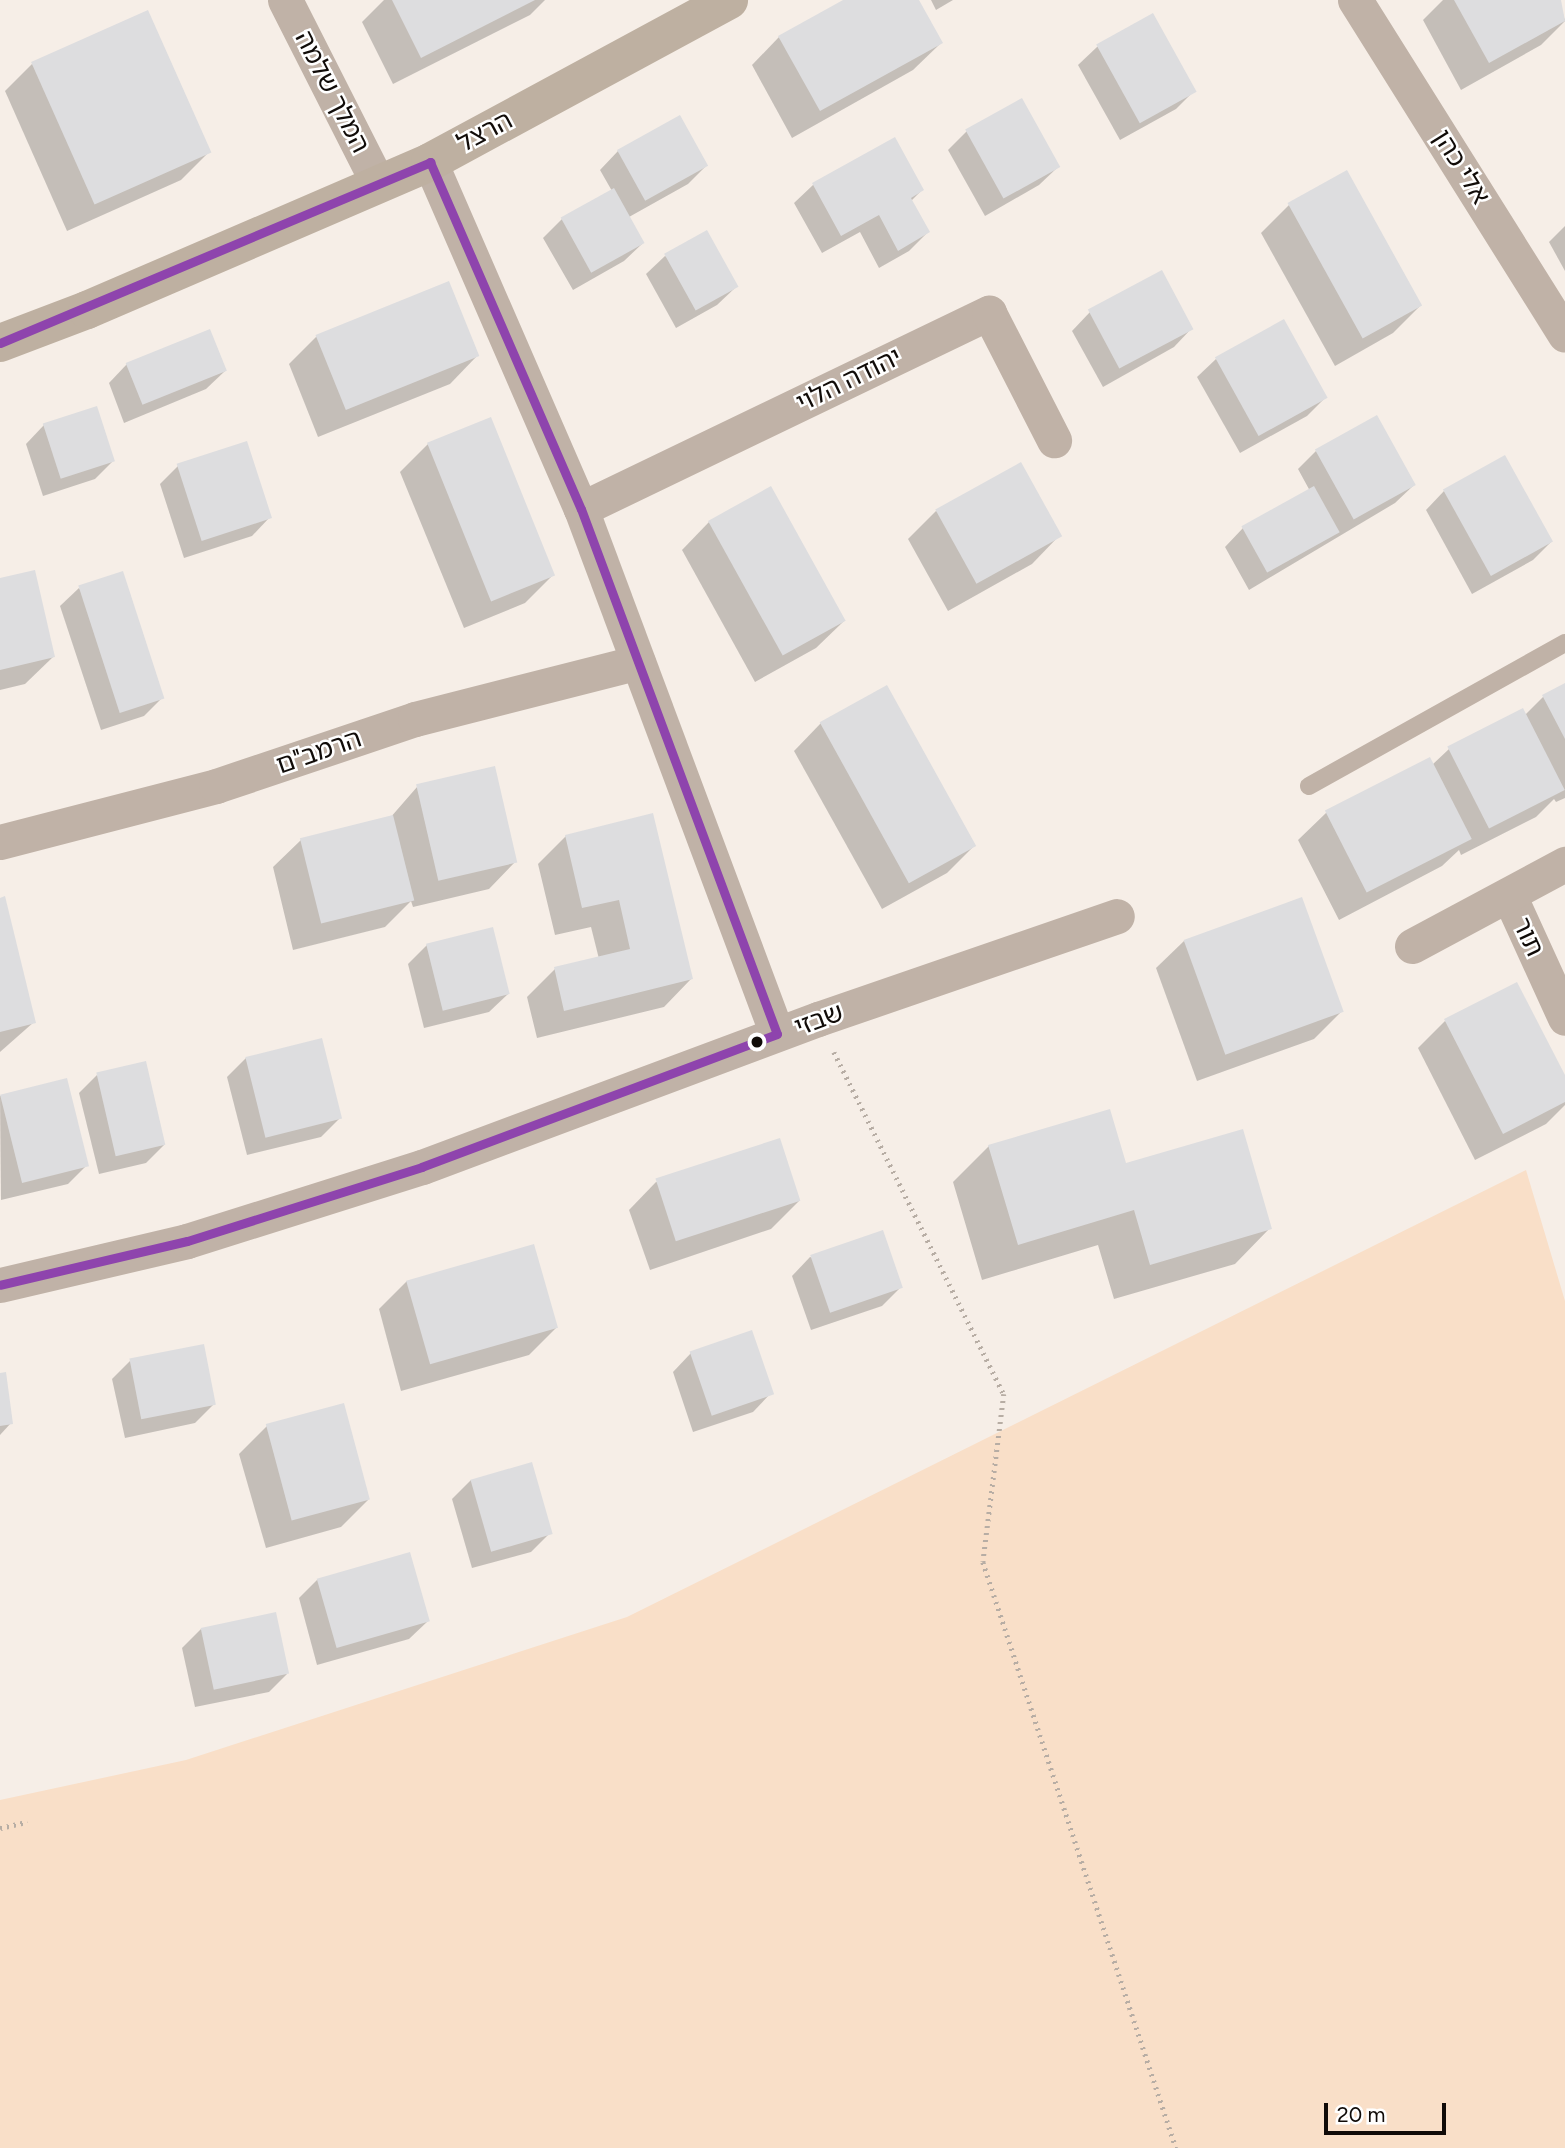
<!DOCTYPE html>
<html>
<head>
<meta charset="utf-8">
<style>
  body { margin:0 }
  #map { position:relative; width:1565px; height:2148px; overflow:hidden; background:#f6eee7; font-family:Figtree,"Noto Sans Hebrew",sans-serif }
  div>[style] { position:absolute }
  .green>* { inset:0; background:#f9dfc8 }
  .shadow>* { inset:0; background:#0003 }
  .building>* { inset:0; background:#dddddf; transform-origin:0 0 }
  .path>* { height:4.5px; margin-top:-2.25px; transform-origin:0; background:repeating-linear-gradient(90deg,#b7ada4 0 2px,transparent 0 7px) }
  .lane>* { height:18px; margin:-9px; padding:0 9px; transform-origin:9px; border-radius:9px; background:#c0b2a7 }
  .street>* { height:35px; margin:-17.5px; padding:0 17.5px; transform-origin:17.5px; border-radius:17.5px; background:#c0b2a7 }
  .secondary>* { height:38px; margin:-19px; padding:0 19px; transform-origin:19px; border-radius:19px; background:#beb0a1 }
  .bus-1>* { height:9px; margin:-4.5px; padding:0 4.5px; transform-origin:4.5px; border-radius:4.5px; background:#8e44ad }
  .dots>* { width:19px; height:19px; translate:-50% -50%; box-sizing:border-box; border:4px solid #fff; border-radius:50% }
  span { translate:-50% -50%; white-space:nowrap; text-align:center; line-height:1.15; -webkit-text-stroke:5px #fff; paint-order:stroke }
  .street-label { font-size:26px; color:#100b08 }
  .scale { position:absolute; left:1324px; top:2103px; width:122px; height:32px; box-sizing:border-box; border:4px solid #100b08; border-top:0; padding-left:9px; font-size:21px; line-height:24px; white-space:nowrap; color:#100b08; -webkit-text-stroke:5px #fff; paint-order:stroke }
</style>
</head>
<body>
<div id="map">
  <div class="green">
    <div style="clip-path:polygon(1526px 1170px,1565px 1301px,1565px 2148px,0 2148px,0 1800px,186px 1760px,627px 1617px)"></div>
  </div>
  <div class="shadow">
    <div style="clip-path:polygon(384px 0,545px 0,530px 15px,393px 84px,362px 22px)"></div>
    <div style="clip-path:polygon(847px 0,917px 0,941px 43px,913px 70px,792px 138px,752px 65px,779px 37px)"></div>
    <div style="clip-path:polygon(931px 0,953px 0,936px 10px)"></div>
    <div style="clip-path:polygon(1443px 0,1559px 0,1565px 21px,1541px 45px,1461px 90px,1423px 20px)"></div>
    <div style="clip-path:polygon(1152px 16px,1194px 91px,1176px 109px,1120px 140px,1078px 65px,1097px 47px)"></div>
    <div style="clip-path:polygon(33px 63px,208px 153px,181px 180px,67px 231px,5px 91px)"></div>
    <div style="clip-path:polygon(967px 131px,1058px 167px,1039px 185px,985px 216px,948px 150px)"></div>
    <div style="clip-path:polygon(894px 139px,922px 190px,911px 201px,928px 232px,909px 251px,879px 268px,860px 232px,822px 253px,794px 203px,813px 185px)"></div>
    <div style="clip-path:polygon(618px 151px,706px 166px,688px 184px,629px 217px,643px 243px,624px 261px,573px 290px,543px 238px,562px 219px,612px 191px,600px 170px)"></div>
    <div style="clip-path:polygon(1289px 205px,1420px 306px,1393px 333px,1335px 366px,1261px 233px)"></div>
    <div style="clip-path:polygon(1565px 226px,1565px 271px,1549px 242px)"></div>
    <div style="clip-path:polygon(665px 256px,736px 287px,717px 305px,676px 328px,646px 274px)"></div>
    <div style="clip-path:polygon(1090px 312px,1192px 328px,1174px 347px,1103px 387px,1072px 331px)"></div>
    <div style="clip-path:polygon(317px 336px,477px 356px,450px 384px,318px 437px,289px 364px)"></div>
    <div style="clip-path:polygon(1216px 359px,1326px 397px,1307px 416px,1240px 453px,1197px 377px)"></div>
    <div style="clip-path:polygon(127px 364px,225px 371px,206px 389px,124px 423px,109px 383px)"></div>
    <div style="clip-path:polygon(44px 425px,113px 461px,95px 479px,43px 496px,26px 444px)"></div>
    <div style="clip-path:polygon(428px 444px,553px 575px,525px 603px,464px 628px,400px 472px)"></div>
    <div style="clip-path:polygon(1316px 451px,1414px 485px,1395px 503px,1249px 590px,1225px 547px,1243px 528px,1310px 491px,1298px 469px)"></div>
    <div style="clip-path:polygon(178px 466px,270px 517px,252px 536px,184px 558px,160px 484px)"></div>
    <div style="clip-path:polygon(1444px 491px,1551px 542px,1533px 560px,1472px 594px,1426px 510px)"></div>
    <div style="clip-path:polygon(936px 511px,1059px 536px,1032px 564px,948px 611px,908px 539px)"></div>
    <div style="clip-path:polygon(709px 522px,844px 621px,816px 648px,755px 682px,682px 550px)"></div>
    <div style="clip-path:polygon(0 580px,53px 657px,25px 684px,0 690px)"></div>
    <div style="clip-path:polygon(79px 588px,163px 697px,144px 716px,101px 730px,60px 606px)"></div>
    <div style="clip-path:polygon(1565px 685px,1565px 798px,1556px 802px,1554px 799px,1536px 817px,1461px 855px,1459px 850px,1442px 866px,1339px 920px,1298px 840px,1326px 813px,1429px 759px,1432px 765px,1449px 749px,1523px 711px,1525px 715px,1543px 697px)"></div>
    <div style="clip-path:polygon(821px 723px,974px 846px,947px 873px,882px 909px,794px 751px)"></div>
    <div style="clip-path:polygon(417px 787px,516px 861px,489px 889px,413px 907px,411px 901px,385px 927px,293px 950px,273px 867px,301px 840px,390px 818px)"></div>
    <div style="clip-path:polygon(566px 836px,691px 979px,664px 1007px,537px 1038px,527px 997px,555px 969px,599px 959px,591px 927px,555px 935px,538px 864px)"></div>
    <div style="clip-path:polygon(0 899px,34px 1022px,0 1052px)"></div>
    <div style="clip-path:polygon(1184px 941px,1341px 1012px,1314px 1039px,1197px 1081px,1156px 968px)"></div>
    <div style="clip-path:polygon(427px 945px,508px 994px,489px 1012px,424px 1028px,408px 964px)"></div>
    <div style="clip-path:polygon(1445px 1021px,1565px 1079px,1565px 1105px,1546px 1124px,1475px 1160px,1418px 1048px)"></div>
    <div style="clip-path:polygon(246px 1058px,340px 1118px,321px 1137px,247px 1155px,227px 1077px)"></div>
    <div style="clip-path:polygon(97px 1075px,165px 1144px,146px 1163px,99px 1174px,79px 1093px)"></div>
    <div style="clip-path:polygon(66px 1080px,87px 1165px,68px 1184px,1px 1200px,0 1096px)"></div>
    <div style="clip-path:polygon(989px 1146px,1125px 1165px,1270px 1228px,1235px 1264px,1114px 1299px,1098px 1245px,982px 1280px,953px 1182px)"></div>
    <div style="clip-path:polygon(656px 1182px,799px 1201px,771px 1229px,650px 1270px,629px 1210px)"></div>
    <div style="clip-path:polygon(810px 1257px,901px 1287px,882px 1306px,811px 1330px,792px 1276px)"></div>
    <div style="clip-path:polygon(407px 1281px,556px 1328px,529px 1355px,401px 1391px,379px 1309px)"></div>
    <div style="clip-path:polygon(691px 1353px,771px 1393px,753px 1412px,693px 1432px,673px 1372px)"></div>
    <div style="clip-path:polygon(131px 1360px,214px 1404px,195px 1423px,125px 1438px,112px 1379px)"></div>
    <div style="clip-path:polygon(0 1374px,11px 1423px,0 1435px)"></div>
    <div style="clip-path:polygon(267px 1426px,368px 1500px,341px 1527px,266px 1548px,239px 1454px)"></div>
    <div style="clip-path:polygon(471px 1480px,550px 1533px,531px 1552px,472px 1568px,452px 1499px)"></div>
    <div style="clip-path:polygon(318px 1579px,428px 1621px,409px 1639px,317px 1665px,299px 1598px)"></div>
    <div style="clip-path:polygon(201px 1629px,287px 1674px,269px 1692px,195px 1707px,182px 1648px)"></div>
  </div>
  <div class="building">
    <div style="clip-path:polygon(392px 0,535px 0,421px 58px)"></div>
    <div style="clip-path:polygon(843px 0,919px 0,943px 43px,820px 111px,778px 36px)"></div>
    <div style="clip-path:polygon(1454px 0,1561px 0,1565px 21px,1489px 63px)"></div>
    <div style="left:148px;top:10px;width:156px;height:128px;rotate:66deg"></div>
    <div style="left:1153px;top:13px;width:90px;height:65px;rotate:61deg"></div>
    <div style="left:1022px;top:98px;width:79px;height:65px;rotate:61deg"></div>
    <div style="left:680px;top:115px;width:58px;height:72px;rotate:61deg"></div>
    <div style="clip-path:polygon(895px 137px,924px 190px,911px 198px,930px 232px,898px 251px,879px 215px,841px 236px,812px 183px)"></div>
    <div style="left:1347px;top:170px;width:155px;height:68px;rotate:61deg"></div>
    <div style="left:614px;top:188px;width:63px;height:61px;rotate:61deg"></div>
    <div style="left:707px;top:230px;width:65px;height:49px;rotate:61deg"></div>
    <div style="left:1162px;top:270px;width:67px;height:84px;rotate:62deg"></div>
    <div style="left:449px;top:281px;width:81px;height:144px;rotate:68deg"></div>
    <div style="left:1284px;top:319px;width:90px;height:79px;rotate:61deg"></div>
    <div style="left:210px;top:329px;width:45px;height:91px;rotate:68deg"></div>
    <div style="left:97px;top:406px;width:58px;height:57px;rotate:72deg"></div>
    <div style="left:1377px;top:415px;width:80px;height:71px;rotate:61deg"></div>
    <div style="left:491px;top:417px;width:171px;height:69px;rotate:68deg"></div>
    <div style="left:247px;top:441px;width:81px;height:74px;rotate:72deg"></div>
    <div style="left:1505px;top:455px;width:99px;height:71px;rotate:61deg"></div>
    <div style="left:1021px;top:462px;width:85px;height:98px;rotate:61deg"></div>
    <div style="left:771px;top:486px;width:154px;height:72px;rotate:61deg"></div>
    <div style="left:1314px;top:486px;width:53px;height:83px;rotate:61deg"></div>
    <div style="clip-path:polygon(35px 570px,55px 657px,0 670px,0 578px)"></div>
    <div style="left:123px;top:571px;width:134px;height:47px;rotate:72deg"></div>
    <div style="clip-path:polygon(1565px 683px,1565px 739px,1542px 695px)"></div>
    <div style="left:887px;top:685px;width:184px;height:77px;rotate:61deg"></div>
    <div style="left:1523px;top:708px;width:92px;height:85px;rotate:63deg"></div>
    <div style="left:1430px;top:757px;width:92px;height:118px;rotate:63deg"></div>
    <div style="left:495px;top:766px;width:99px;height:81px;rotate:77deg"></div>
    <div style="clip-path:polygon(653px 813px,693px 979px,564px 1011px,554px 967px,630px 949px,619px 900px,582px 908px,565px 835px)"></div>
    <div style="left:393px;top:815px;width:88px;height:96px;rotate:76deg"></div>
    <div style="clip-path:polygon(5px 896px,36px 1023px,0 1032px,0 898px)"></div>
    <div style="left:1302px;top:897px;width:122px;height:126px;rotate:70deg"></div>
    <div style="left:493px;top:927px;width:69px;height:69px;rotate:76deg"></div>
    <div style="clip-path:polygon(1517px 982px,1565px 1075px,1565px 1102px,1503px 1134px,1444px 1019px)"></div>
    <div style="left:322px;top:1038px;width:83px;height:79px;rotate:76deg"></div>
    <div style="left:146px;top:1061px;width:86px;height:51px;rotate:77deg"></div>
    <div style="left:67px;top:1078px;width:91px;height:69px;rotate:76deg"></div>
    <div style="clip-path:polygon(1110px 1109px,1126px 1163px,1243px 1129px,1272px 1229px,1150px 1265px,1134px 1210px,1018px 1245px,988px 1145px)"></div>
    <div style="left:780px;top:1138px;width:66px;height:131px;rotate:72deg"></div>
    <div style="left:883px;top:1230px;width:61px;height:77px;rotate:71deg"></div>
    <div style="left:534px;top:1244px;width:87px;height:133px;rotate:74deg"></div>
    <div style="left:752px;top:1330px;width:68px;height:66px;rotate:71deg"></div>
    <div style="left:204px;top:1344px;width:62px;height:76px;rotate:79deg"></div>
    <div style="clip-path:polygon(6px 1372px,13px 1424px,0 1426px,0 1373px)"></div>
    <div style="left:344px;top:1403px;width:100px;height:81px;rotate:75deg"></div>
    <div style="left:532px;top:1462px;width:75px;height:64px;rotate:74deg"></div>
    <div style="left:410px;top:1552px;width:72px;height:97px;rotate:74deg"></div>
    <div style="left:276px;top:1612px;width:63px;height:77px;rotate:78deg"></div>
  </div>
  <div class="path">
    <div style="left:834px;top:1052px;width:382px;rotate:63.6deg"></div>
    <div style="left:1004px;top:1394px;width:169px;rotate:97.1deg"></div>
    <div style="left:983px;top:1562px;width:617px;rotate:71.77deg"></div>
    <div style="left:0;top:1828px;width:28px;rotate:-13deg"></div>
  </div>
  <div class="lane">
    <div style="left:1309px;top:786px;width:293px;rotate:-29.2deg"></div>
  </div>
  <div class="street">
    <div style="left:285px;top:0;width:205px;rotate:63.1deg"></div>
    <div style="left:1355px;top:0;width:395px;rotate:57.9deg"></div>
    <div style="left:430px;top:162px;width:378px;rotate:66.5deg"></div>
    <div style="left:581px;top:509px;width:560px;rotate:69.53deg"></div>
    <div style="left:581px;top:509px;width:453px;rotate:-25.7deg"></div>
    <div style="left:989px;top:313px;width:143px;rotate:62.9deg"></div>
    <div style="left:0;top:842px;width:223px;rotate:-14.5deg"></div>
    <div style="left:216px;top:786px;width:210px;rotate:-18.6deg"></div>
    <div style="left:415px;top:719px;width:230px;rotate:-14.3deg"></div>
    <div style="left:1509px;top:895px;width:135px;rotate:65.5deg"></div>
    <div style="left:1412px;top:946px;width:174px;rotate:-28.2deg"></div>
    <div style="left:0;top:1285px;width:192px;rotate:-13.2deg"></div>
    <div style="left:187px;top:1241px;width:246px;rotate:-17.5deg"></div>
    <div style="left:422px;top:1167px;width:423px;rotate:-20.5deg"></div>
    <div style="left:818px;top:1019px;width:316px;rotate:-19deg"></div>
  </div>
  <div class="secondary">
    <div style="left:0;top:343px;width:93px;rotate:-20.8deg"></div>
    <div style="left:87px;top:310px;width:374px;rotate:-23.3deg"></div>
    <div style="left:430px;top:162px;width:340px;rotate:-28.4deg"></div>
  </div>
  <div class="bus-1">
    <div style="left:0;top:343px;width:467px;rotate:-22.8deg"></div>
    <div style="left:430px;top:162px;width:378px;rotate:66.5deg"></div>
    <div style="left:581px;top:509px;width:560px;rotate:69.53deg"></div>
    <div style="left:777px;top:1034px;width:379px;rotate:159.5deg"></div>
    <div style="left:422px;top:1167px;width:246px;rotate:162.5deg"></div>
    <div style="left:187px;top:1241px;width:192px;rotate:166.8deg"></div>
  </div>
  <div class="dots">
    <div style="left:757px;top:1042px;background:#100b08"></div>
  </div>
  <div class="street-label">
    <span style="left:332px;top:92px;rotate:63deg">המלך שלמה</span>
    <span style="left:485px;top:132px;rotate:-28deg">הרצל</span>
    <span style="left:1461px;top:167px;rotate:58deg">אלי כהן</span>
    <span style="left:849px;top:380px;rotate:-26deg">יהודה הלוי</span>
    <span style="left:319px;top:752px;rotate:-19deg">הרמב"ם</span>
    <span style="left:1528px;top:937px;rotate:65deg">תור</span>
    <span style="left:819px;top:1020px;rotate:-20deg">שבזי</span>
  </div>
  <div class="scale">20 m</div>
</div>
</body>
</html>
